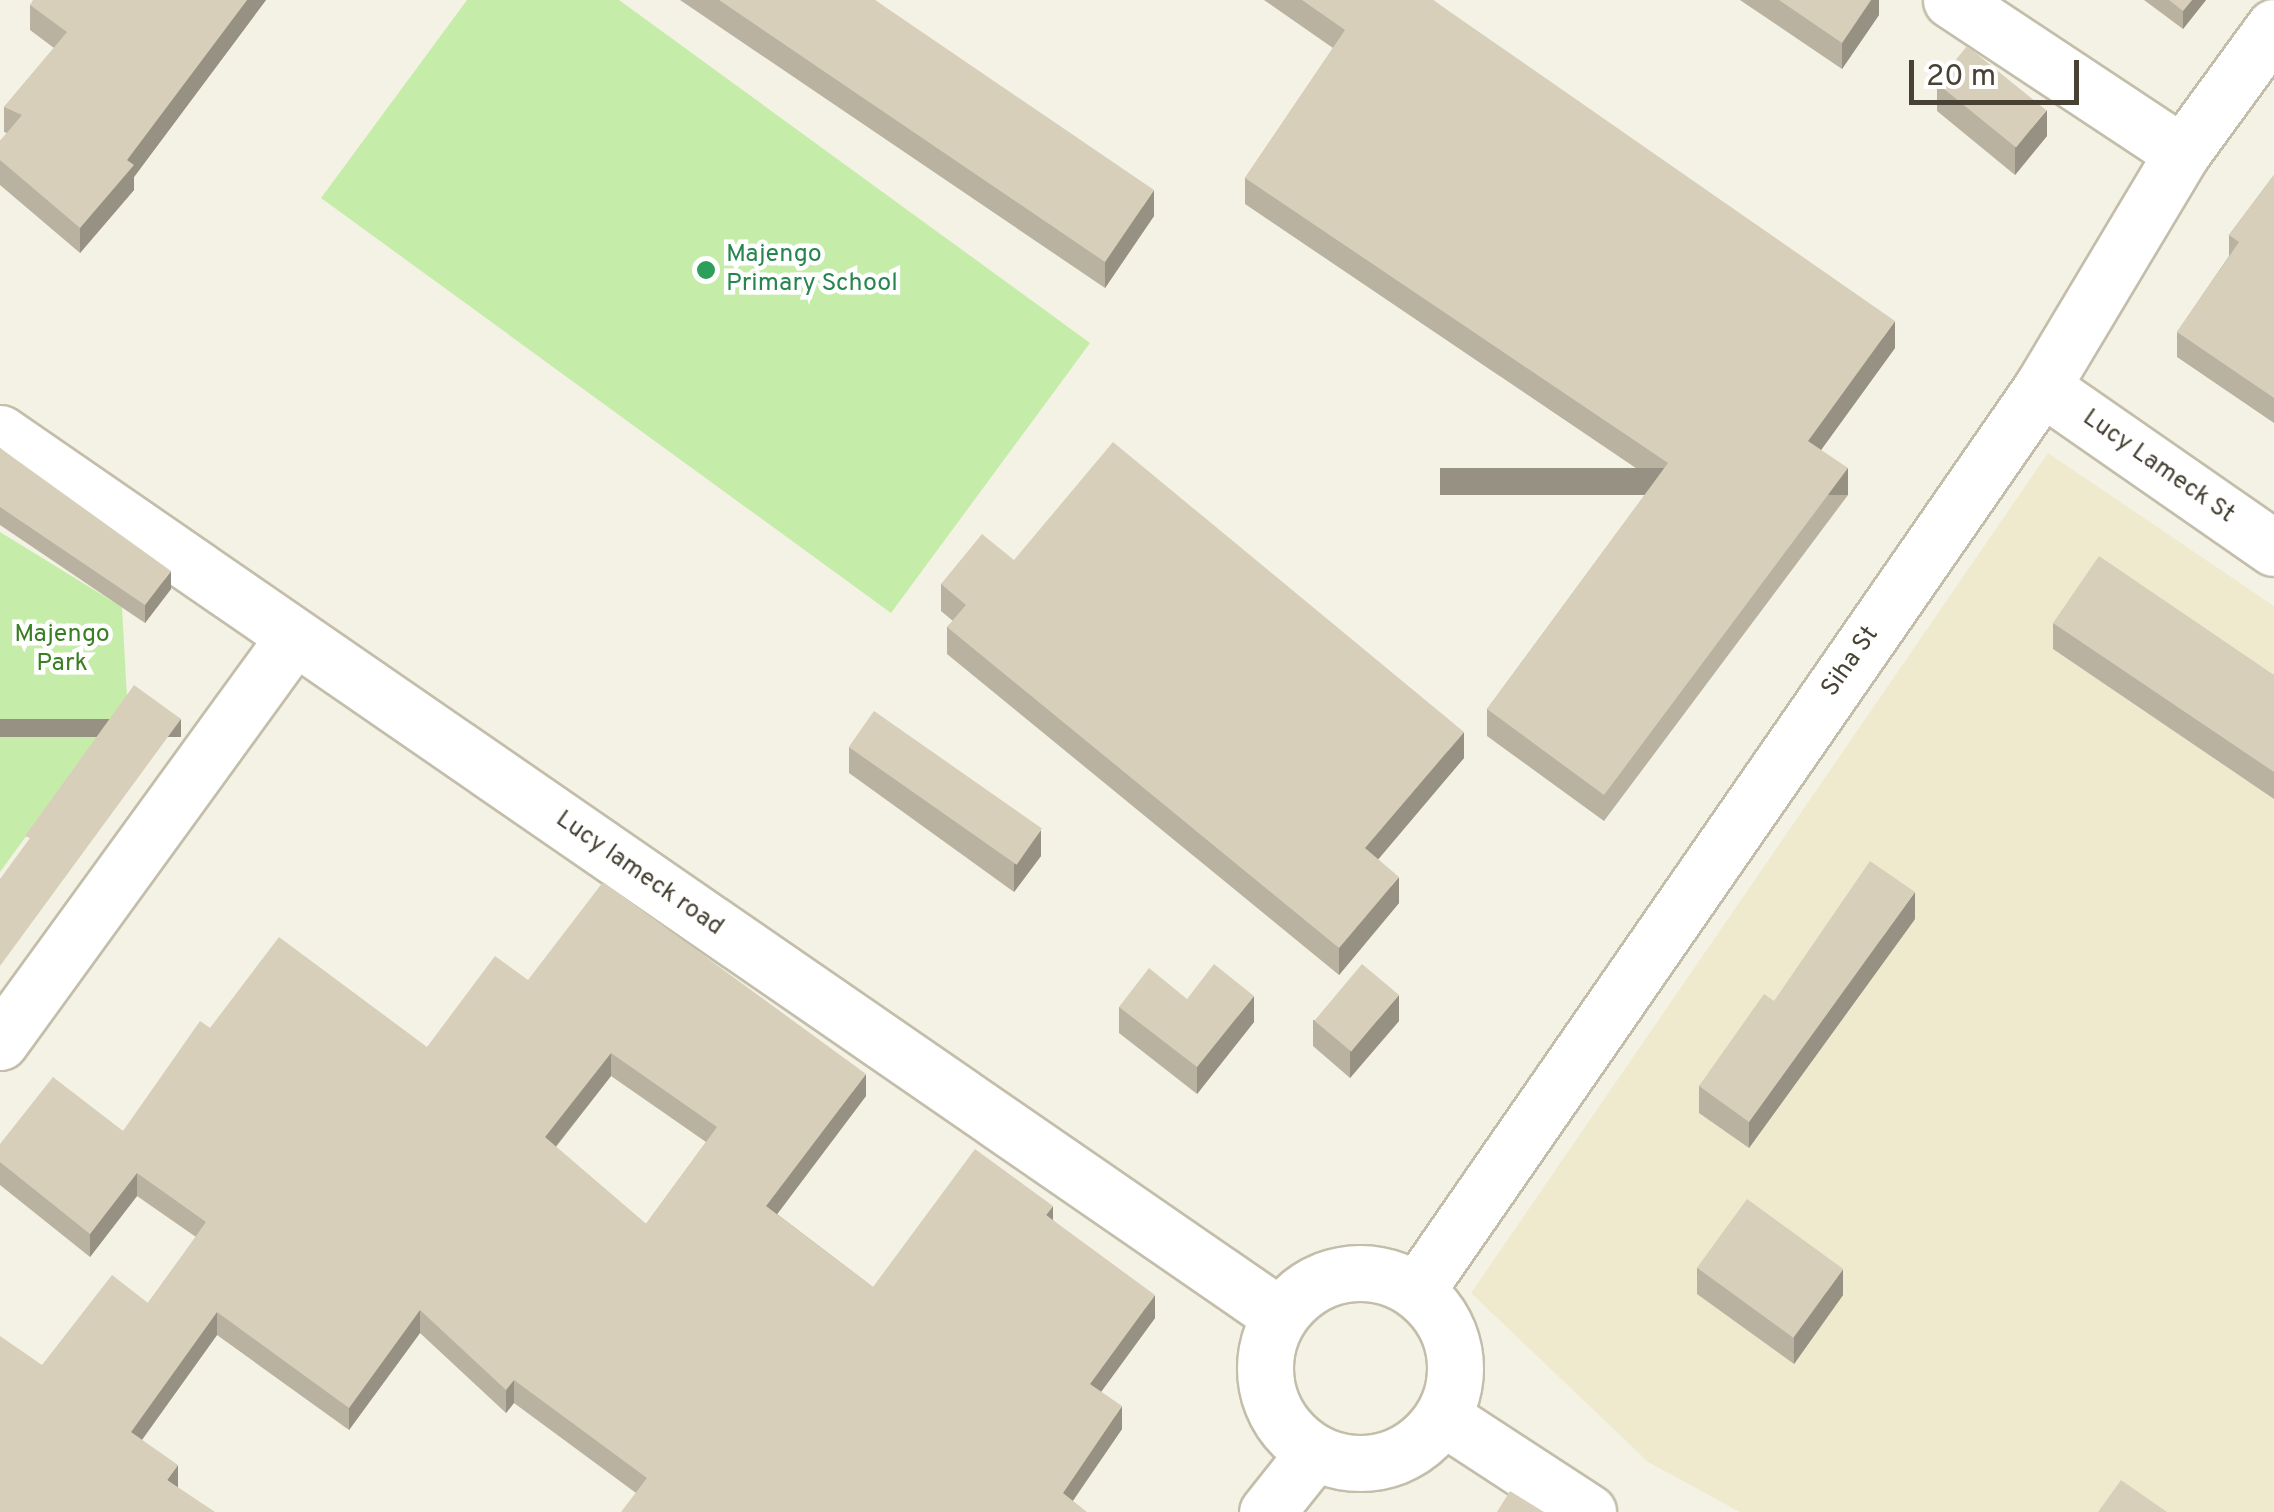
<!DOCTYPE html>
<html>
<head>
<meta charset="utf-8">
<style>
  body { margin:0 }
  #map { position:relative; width:2274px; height:1512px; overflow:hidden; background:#f4f2e5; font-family:Overpass,sans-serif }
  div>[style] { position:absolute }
  .education>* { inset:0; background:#efeace }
  .green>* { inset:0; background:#c6ecaa }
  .roads { filter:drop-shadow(2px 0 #c3beaa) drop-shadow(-2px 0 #c3beaa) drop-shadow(0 2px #c3beaa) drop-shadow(0 -2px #c3beaa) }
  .minor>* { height:55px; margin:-27.5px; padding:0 27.5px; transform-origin:27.5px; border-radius:27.5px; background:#fff }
  .minor>.ring { margin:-27.5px; padding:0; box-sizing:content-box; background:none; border:55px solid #fff; border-radius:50% }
  .wall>* { inset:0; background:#b9b2a0 }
  .shaded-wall>* { inset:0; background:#969182; transform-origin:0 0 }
  .building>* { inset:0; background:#d7cfba; transform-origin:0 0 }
  .dots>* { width:28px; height:28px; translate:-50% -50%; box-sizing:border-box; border:5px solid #fff; border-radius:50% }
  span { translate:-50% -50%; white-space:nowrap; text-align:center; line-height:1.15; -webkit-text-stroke:9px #fff; paint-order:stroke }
  .leisure-label { font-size:25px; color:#27864d }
  .left { translate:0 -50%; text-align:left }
  .street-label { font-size:25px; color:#474234 }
  .park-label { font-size:25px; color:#397e22 }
  .scale { position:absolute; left:1909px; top:60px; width:170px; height:45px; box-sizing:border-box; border:5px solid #474234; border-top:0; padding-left:12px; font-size:30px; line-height:35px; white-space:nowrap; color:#474234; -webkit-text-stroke:8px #fff; paint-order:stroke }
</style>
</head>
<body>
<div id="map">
  <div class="education">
    <div style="clip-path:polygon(2048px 453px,2274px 606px,2274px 1512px,1740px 1512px,1648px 1462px,1471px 1293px)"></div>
  </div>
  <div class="green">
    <div style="clip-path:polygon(467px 0,619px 0,1090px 343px,891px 613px,321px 198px)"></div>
    <div style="clip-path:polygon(0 532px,122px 607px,127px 698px,0 872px)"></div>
  </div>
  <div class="roads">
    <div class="minor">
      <div style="left:1951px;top:0;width:277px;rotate:33.5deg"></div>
      <div style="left:2042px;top:387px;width:282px;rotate:34.8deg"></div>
      <div style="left:0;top:433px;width:1554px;rotate:34.59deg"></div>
      <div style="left:0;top:1042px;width:500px;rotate:-54.02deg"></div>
      <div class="ring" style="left:1265px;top:1273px;width:135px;height:135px"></div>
      <div style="left:1417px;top:1290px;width:1098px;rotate:-55.31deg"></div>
      <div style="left:2042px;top:387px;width:273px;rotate:-59.1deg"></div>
      <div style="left:2182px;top:153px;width:156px;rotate:-53.9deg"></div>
      <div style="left:1444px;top:1418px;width:172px;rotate:33.1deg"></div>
      <div style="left:1267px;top:1512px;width:75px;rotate:-51.5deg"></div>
    </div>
  </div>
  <div class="wall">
    <div style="clip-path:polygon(266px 0,134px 177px,134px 190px,80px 253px,0 185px,0 141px,7px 133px,4px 132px,4px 107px,54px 48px,30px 30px,30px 5px)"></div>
    <div style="clip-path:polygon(680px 0,875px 0,1154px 216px,1105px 288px)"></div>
    <div style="clip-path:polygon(1264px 0,1433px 0,1895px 348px,1821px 450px,1848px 495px,1604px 821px,1487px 736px,1487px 709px,1655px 481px,1245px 204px,1245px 178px,1333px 48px)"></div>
    <div style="clip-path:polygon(1740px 0,1879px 0,1879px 15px,1842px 69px)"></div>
    <div style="clip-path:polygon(2144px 0,2206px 0,2183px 29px)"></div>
    <div style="clip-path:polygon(1937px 84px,2047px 136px,2015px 175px,1937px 111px)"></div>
    <div style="clip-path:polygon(2274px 175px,2274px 423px,2177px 357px,2177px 332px,2229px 256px,2229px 235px)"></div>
    <div style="clip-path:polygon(0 448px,171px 589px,145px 623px,0 525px)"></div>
    <div style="clip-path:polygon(1014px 560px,1464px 758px,1378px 859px,1399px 903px,1339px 975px,947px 654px,947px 627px,953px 621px,941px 611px,941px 584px)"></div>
    <div style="clip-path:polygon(2053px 623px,2274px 675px,2274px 799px,2053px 649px)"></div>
    <div style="clip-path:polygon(849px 747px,1041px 856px,1014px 892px,849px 773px)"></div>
    <div style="clip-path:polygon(1915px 919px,1749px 1148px,1699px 1113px,1699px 1086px,1774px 1001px)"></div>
    <div style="clip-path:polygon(evenodd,528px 980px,866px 1096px,777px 1214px,873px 1287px,1053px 1220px,1155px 1318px,1101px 1392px,1122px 1429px,1073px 1501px,636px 1493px,514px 1403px,506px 1413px,420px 1333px,349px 1430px,217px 1335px,142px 1440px,0 1512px,42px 1365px,148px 1303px,196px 1237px,137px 1196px,90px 1257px,0 1185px,0 1144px,123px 1131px,210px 1028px,427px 1047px,528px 980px,611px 1076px,706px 1142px,646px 1224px,556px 1147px,611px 1076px)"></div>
    <div style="clip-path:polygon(1187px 999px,1254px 1022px,1197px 1094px,1119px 1033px,1119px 1007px)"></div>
    <div style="clip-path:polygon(1313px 1020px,1399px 1021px,1350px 1078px,1313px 1046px)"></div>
    <div style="clip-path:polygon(1697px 1268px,1843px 1295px,1794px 1364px,1697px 1294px)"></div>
  </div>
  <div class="shaded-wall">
    <div style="clip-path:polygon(247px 0,266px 0,134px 177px,134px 190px,80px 253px,80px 228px,127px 160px)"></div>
    <div style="clip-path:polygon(1871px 0,1879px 0,1879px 15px,1842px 69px,1842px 43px)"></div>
    <div style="clip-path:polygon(2192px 0,2206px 0,2183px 29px,2183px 11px)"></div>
    <div style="clip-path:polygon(2047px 110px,2047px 136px,2015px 175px,2015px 148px)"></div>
    <div style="clip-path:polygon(1154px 190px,1154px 216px,1105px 288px,1105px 262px)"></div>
    <div style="clip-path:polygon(1895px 321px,1895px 348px,1808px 468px,1808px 441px)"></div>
    <div style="left:1848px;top:468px;width:27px;height:408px;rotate:90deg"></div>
    <div style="clip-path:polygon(171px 571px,171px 589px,145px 623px,145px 605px)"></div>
    <div style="left:181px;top:719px;width:18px;height:306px;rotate:90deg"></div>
    <div style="clip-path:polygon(1464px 732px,1464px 758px,1365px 875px,1365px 848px)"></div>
    <div style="clip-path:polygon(1041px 830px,1041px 856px,1014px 892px,1014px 865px)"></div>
    <div style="clip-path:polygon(1399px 877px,1399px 903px,1339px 975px,1339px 948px)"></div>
    <div style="clip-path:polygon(1915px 892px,1915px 919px,1749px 1148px,1749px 1122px)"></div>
    <div style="clip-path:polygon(1399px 995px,1399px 1021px,1350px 1078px,1350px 1052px)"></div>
    <div style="clip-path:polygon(1254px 996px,1254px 1022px,1197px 1094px,1197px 1067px)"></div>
    <div style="clip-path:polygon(611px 1053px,611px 1076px,545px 1160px,545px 1137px)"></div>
    <div style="clip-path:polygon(866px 1074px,866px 1096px,766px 1229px,766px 1206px)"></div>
    <div style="clip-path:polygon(137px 1173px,137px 1196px,90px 1257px,90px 1234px)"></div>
    <div style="clip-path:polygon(1053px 1206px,1053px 1229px,1046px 1215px)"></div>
    <div style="clip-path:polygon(1843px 1269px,1843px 1295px,1794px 1364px,1794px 1337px)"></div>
    <div style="clip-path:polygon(1155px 1295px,1155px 1318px,1090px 1407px,1090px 1384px)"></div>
    <div style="clip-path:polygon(420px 1310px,420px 1333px,349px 1430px,349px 1408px)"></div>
    <div style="clip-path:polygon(217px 1312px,217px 1335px,131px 1455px,131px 1432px)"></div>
    <div style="clip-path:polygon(514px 1380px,514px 1403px,506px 1413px,506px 1390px)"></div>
    <div style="clip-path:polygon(1122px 1406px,1122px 1429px,1065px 1512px,1063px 1493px)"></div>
    <div style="clip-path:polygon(178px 1465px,178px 1488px,167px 1480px)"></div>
  </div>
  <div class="building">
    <div style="clip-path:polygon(33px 0,247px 0,127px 160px,134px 165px,80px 228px,0 160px,0 141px,22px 115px,4px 107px,67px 32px,30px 5px)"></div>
    <div style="clip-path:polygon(719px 0,875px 0,1154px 190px,1105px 262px)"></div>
    <div style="clip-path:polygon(1302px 0,1433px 0,1895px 321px,1808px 441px,1848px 468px,1604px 795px,1487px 709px,1668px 463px,1245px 178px,1345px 30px)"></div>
    <div style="clip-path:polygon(1779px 0,1871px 0,1842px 43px)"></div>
    <div style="clip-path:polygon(2169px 0,2192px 0,2183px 11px)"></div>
    <div style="left:1967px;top:46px;width:102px;height:48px;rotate:39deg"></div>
    <div style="clip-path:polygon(2274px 175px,2274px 398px,2177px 332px,2239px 242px,2229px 235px)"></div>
    <div style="clip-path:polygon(1113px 442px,1464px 732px,1365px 848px,1399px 877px,1339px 948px,947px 627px,966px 605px,941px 584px,982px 534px,1014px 560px)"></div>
    <div style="clip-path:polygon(0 448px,171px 571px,145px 605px,0 507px)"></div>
    <div style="clip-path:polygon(2099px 556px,2274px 675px,2274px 772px,2053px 623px)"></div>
    <div style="clip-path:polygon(134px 685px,181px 719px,0 966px,0 879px,30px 838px,25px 836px)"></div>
    <div style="left:874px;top:711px;width:205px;height:44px;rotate:35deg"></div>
    <div style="clip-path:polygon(1870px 861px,1915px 892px,1749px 1122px,1699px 1086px,1764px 994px,1774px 1001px)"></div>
    <div style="clip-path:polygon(evenodd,603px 882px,866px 1074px,766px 1206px,873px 1287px,975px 1149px,1053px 1206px,1046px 1215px,1155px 1295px,1090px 1384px,1122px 1406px,1063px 1493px,1087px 1512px,621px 1512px,647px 1478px,514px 1380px,506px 1390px,420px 1310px,349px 1408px,217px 1312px,131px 1432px,178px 1465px,167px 1480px,215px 1512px,0 1512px,0 1336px,42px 1365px,112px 1275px,148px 1303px,206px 1222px,137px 1173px,90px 1234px,0 1162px,0 1144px,53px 1077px,123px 1131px,200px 1021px,210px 1028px,279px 937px,427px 1047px,495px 956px,528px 980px,603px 882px,611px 1053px,717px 1127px,646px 1224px,545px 1137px,611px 1053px)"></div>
    <div style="clip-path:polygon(1214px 964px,1254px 996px,1197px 1067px,1119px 1007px,1149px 968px,1187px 999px)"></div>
    <div style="left:1362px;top:964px;width:48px;height:74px;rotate:40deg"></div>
    <div style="left:1747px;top:1199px;width:119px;height:85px;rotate:36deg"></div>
    <div style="clip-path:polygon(2121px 1480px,2167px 1512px,2098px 1512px)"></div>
    <div style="clip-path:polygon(1510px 1491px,1544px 1512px,1497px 1512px)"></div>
  </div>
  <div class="dots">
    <div style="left:706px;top:270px;background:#2e9e5b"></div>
  </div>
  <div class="leisure-label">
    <span class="left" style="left:726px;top:270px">Majengo<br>Primary School</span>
  </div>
  <div class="street-label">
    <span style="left:2158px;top:467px;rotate:35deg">Lucy Lameck St</span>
    <span style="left:1851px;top:662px;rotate:-55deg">Siha St</span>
    <span style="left:639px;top:874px;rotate:35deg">Lucy lameck road</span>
  </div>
  <div class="park-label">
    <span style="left:62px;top:650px">Majengo<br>Park</span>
  </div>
  <div class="scale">20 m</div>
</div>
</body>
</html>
